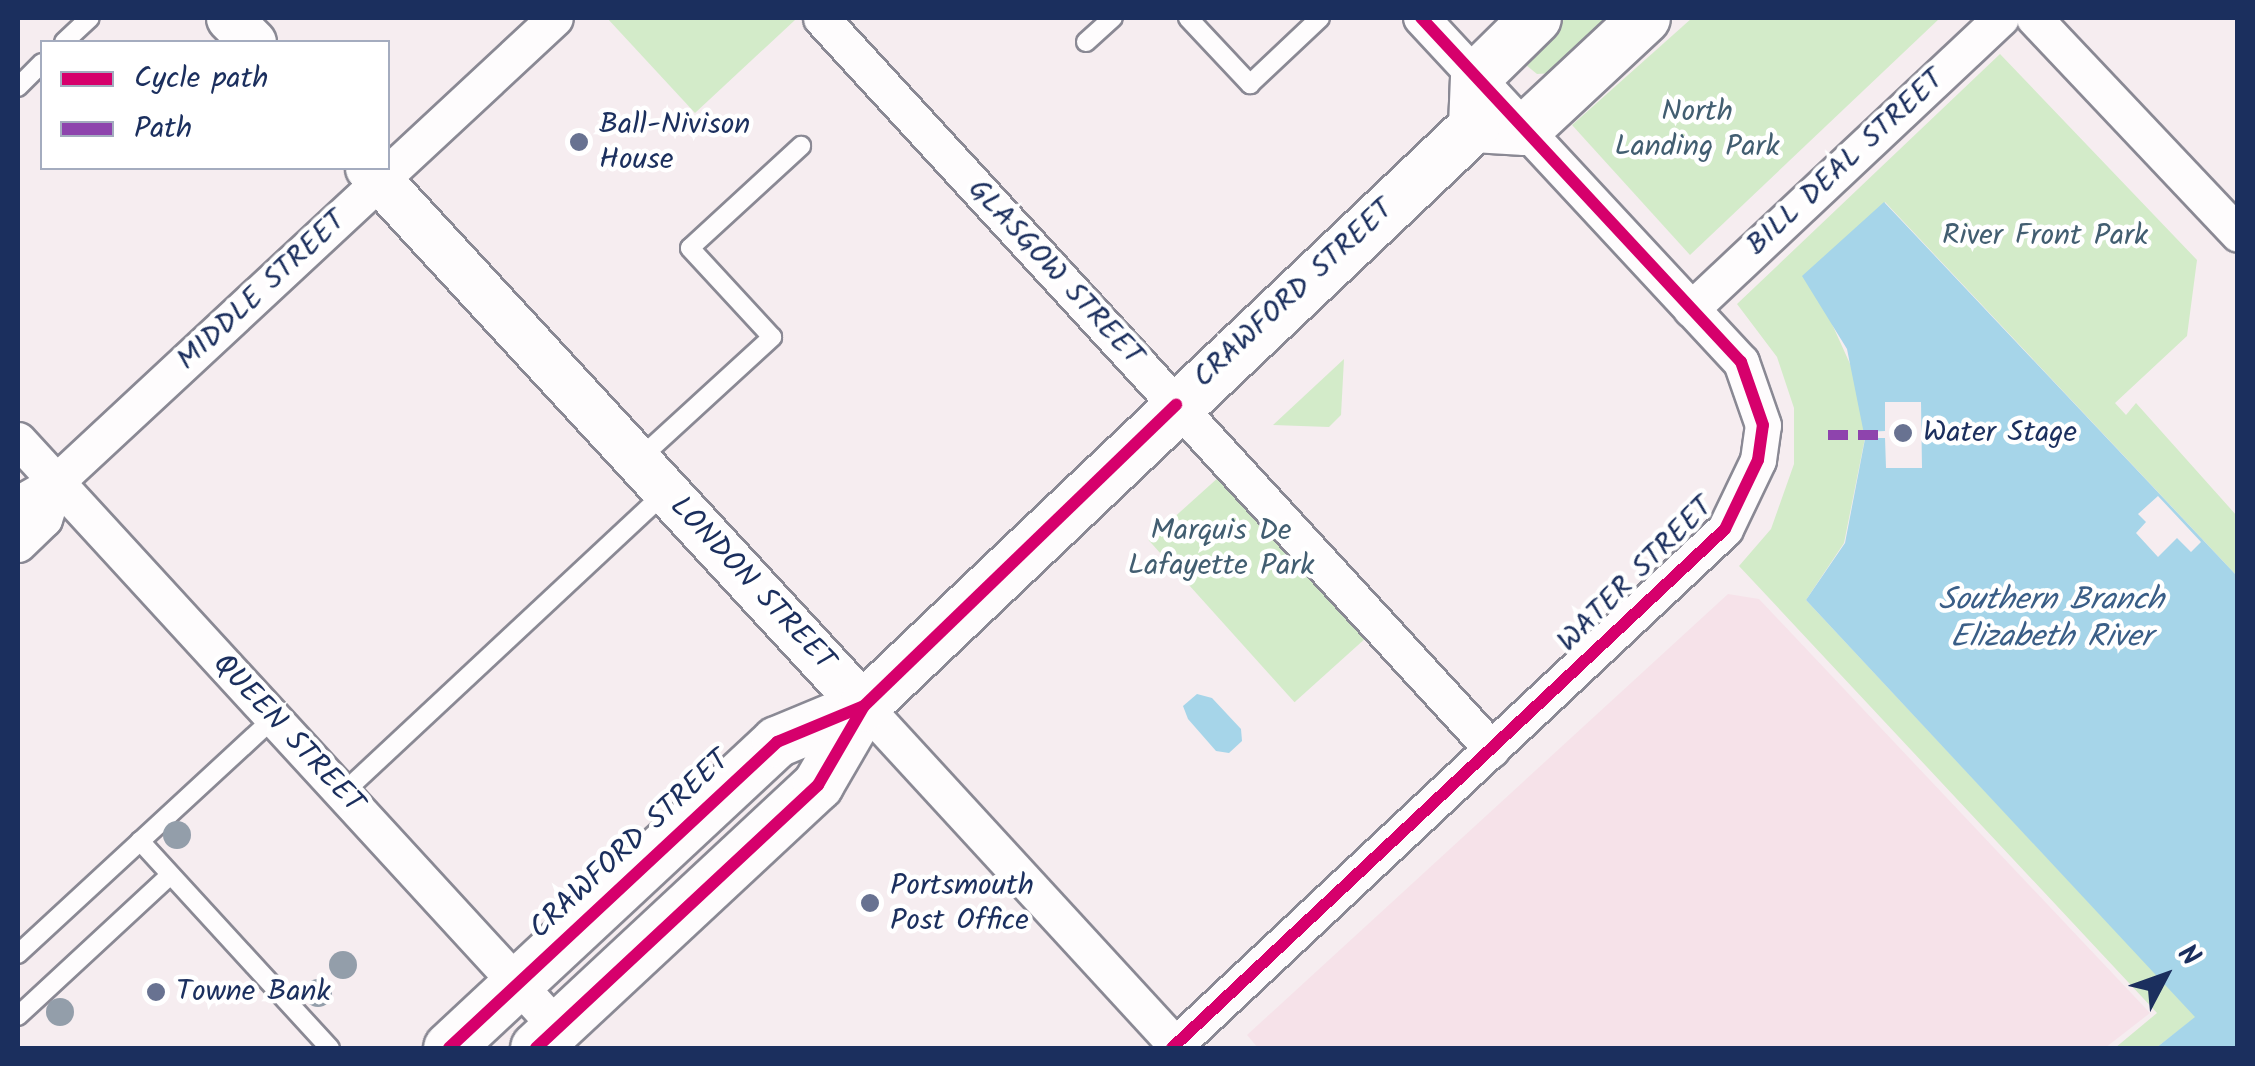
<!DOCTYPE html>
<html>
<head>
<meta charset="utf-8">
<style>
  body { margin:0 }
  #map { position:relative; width:2255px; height:1066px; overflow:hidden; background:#f6edf0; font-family:Kalam,sans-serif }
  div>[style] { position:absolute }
  .built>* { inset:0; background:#f6e2e9 }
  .green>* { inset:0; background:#d3ebc9; transform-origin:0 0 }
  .water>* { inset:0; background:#a6d5e9 }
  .pier>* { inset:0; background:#f6edf0 }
  .roads { filter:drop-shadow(2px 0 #8a8994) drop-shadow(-2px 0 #8a8994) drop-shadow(0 2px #8a8994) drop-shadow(0 -2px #8a8994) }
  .service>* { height:18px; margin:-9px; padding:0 9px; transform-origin:9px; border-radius:9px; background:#fefcfd }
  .minor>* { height:35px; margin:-17.5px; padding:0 17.5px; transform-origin:17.5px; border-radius:17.5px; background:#fefcfd }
  .tertiary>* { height:45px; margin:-22.5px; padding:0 22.5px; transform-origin:22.5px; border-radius:22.5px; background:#fefcfd }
  .secondary>* { height:50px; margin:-25px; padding:0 25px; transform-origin:25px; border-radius:25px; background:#fefcfd }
  .quiet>* { height:10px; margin-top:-5px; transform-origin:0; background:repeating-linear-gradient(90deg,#8e44ad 0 20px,transparent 0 30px) }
  .cycleway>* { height:12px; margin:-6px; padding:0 6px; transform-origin:6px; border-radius:6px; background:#d6006c }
  .trees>* { width:28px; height:28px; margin:-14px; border-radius:50%; background:#939eaa }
  .dots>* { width:28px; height:28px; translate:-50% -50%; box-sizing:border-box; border:5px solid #fff; border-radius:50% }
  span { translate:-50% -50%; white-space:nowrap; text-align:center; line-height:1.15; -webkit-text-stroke:9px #fff; paint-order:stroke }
  .park-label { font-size:30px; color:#425e71 }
  .poi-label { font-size:30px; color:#1b2f5e }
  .left { translate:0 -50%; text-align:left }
  .street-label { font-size:30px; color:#1b2f5e }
  .water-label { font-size:32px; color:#3a5e87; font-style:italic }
  .frame { position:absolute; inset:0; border:20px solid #1b2f5e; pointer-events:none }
  .legend { position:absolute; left:40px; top:40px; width:350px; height:130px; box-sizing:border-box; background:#fff; border:2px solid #a4acbf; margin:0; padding:12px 18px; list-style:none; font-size:30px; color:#1b2f5e }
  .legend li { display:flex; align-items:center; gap:20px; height:50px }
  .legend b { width:50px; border:2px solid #a4acbf }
  .north { position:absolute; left:2115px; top:926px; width:100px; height:100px; -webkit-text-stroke:8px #fff; paint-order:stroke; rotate:49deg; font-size:28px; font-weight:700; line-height:40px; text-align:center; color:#1b2f5e }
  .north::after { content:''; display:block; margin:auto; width:35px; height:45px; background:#1b2f5e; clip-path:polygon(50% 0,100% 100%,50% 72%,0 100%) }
</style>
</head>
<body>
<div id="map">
  <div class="built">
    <div style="clip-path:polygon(1728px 594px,1759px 599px,2150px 1013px,2105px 1048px,1258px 1048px,1247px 1035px)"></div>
  </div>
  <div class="green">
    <div style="clip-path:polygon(607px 18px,793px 18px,795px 20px,695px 113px)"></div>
    <div style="clip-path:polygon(1558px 18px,1613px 18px,1554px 73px,1537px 74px,1526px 65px,1530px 44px)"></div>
    <div style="clip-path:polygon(1692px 18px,1940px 18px,1690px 255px,1572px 125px)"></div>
    <div style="clip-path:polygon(2000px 54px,2197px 260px,2187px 336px,2115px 403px,2126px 415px,2136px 403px,2237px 516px,2237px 576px,1885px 202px,1828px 315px,1855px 375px,1865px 438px,1844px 543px,1806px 600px,2196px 1017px,2156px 1048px,2115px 1048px,2157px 1013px,1739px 566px,1771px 529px,1794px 464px,1794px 408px,1777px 357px,1737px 304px)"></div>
    <div style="clip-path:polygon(1344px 359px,1341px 415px,1329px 427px,1273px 425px)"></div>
    <div style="left:1220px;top:476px;width:218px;height:96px;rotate:48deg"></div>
  </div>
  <div class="water">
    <div style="clip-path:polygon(1884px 202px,2237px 576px,2237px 1048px,2156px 1048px,2195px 1017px,1806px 600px,1845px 543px,1865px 439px,1847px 349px,1802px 276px)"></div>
    <div style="clip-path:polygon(1197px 694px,1212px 698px,1241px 729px,1242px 741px,1229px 753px,1216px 751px,1188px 719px,1183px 706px)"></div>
  </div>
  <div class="pier">
    <div style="clip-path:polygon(1885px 402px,1921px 402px,1922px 468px,1886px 468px,1885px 438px,1865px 438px,1865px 432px,1885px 431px)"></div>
    <div style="clip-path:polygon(2158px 496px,2201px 542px,2191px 552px,2177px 538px,2158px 557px,2136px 533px,2146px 522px,2138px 514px)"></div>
  </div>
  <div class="roads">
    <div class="service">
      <div style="left:1188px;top:18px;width:91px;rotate:46.8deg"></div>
      <div style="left:1250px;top:84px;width:96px;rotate:-43.3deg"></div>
      <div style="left:64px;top:42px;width:35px;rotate:-43deg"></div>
      <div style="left:1086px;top:42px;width:36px;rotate:-42deg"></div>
      <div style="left:18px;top:87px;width:34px;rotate:-45deg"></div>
      <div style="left:638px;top:460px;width:182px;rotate:-42.5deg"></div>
      <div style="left:772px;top:337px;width:121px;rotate:-132.7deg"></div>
      <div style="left:690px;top:248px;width:151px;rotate:-42.6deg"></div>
      <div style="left:343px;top:793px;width:442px;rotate:-43deg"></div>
      <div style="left:140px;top:841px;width:281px;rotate:47.5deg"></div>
      <div style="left:18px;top:954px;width:348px;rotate:-42.7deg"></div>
      <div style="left:18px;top:1016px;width:207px;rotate:-42.8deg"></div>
    </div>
    <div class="minor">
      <div style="left:821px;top:18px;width:992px;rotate:47.45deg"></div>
      <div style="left:2034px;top:18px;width:297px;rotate:46.6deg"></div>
      <div style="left:1691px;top:309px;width:425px;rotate:-43.2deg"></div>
      <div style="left:18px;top:440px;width:798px;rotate:47.44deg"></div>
      <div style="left:18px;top:504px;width:44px;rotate:-30.1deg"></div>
      <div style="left:56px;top:482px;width:681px;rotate:-42.92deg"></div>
      <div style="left:18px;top:544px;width:36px;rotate:-44deg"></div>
      <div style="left:44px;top:519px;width:39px;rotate:-72deg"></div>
      <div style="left:864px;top:706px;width:461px;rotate:47.4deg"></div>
      <div style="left:1172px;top:1048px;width:758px;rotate:-43.18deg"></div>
      <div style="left:1725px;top:529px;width:76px;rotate:-64.4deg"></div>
      <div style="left:1758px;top:460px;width:35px;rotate:-82deg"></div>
      <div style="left:1763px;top:425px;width:67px;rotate:-109.2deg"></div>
      <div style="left:1741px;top:362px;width:470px;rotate:-132.9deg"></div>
    </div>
    <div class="tertiary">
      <div style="left:229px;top:18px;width:34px;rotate:45deg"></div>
      <div style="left:368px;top:168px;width:732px;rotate:47.33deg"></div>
    </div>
    <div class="secondary">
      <div style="left:1474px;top:127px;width:51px;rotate:3.4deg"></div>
      <div style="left:1525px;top:130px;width:164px;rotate:-43deg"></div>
      <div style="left:449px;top:1048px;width:449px;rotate:-43deg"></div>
      <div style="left:777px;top:742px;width:94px;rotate:-22.5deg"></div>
      <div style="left:536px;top:1048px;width:386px;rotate:-43deg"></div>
      <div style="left:818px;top:785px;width:91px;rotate:-59.8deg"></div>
      <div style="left:864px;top:706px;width:841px;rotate:-43.51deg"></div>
      <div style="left:1474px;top:127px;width:50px;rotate:-87.7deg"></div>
      <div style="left:1476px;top:77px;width:84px;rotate:-44.5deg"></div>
    </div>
  </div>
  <div class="quiet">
    <div style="left:1828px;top:435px;width:57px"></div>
  </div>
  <div class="cycleway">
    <div style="left:449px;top:1048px;width:449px;rotate:-43deg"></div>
    <div style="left:777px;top:742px;width:94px;rotate:-22.5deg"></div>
    <div style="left:536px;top:1048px;width:386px;rotate:-43deg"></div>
    <div style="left:818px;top:785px;width:91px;rotate:-59.8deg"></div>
    <div style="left:864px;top:706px;width:434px;rotate:-44deg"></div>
    <div style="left:1172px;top:1048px;width:758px;rotate:-43.18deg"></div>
    <div style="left:1725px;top:529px;width:76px;rotate:-64.4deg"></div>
    <div style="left:1758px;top:460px;width:35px;rotate:-82deg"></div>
    <div style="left:1763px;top:425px;width:67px;rotate:-109.2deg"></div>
    <div style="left:1741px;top:362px;width:470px;rotate:-132.9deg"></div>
  </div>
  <div class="trees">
    <div style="left:177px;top:835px"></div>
    <div style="left:343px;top:965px"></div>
    <div style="left:318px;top:993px"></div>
    <div style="left:60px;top:1012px"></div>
  </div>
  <div class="dots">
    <div style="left:579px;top:142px;background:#687291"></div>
    <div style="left:1903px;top:433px;background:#687291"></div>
    <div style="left:870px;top:903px;background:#687291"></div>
    <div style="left:156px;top:992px;background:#687291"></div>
  </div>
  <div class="park-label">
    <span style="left:1697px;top:129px">North<br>Landing Park</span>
    <span style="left:2045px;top:236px">River Front Park</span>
    <span style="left:1221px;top:548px">Marquis De<br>Lafayette Park</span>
  </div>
  <div class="poi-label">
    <span class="left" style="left:599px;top:142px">Ball-Nivison<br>House</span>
    <span class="left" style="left:1923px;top:433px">Water Stage</span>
    <span class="left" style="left:890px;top:903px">Portsmouth<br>Post Office</span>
    <span class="left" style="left:176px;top:992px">Towne Bank</span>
  </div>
  <div class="street-label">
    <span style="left:1846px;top:163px;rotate:-43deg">BILL DEAL STREET</span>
    <span style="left:1055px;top:273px;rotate:47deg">GLASGOW STREET</span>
    <span style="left:262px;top:291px;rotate:-43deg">MIDDLE STREET</span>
    <span style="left:1294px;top:294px;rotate:-43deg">CRAWFORD STREET</span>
    <span style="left:1636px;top:575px;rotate:-45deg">WATER STREET</span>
    <span style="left:752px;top:584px;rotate:47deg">LONDON STREET</span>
    <span style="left:288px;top:734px;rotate:47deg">QUEEN STREET</span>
    <span style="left:630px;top:845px;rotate:-43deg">CRAWFORD STREET</span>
  </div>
  <div class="water-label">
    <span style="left:2051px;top:620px">Southern Branch<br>Elizabeth River</span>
  </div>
  <div class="frame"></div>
  <ul class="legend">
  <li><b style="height:12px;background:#d6006c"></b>Cycle path</li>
  <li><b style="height:12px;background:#8e44ad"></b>Path</li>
  </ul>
  <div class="north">N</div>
</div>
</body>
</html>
